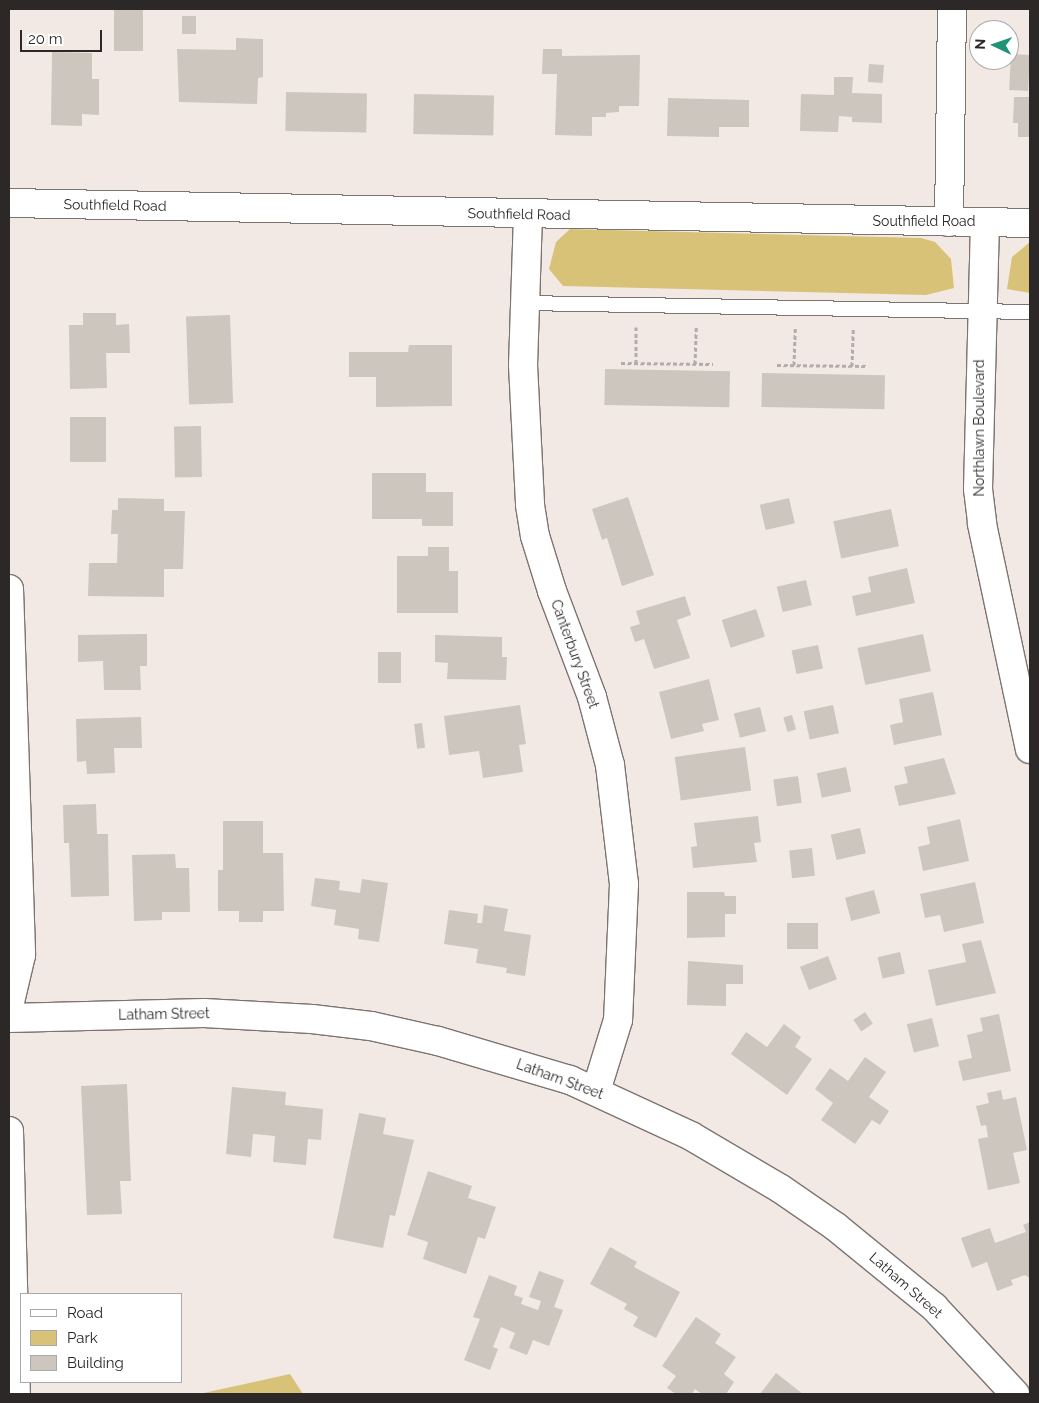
<!DOCTYPE html>
<html>
<head>
<meta charset="utf-8">
<style>
  body { margin:0 }
  #map { position:relative; width:1039px; height:1403px; overflow:hidden; background:#f2e9e5; font-family:Raleway,sans-serif }
  div>[style] { position:absolute }
  .green>* { inset:0; background:#d7c278 }
  .building>* { inset:0; background:#ccc6bf; transform-origin:0 0 }
  .path>* { height:3px; margin-top:-1.5px; transform-origin:0; background:repeating-linear-gradient(90deg,#b3aca9 0 4px,transparent 0 6.5px) }
  .roads { filter:drop-shadow(1px 0 #7c7470) drop-shadow(-1px 0 #7c7470) drop-shadow(0 1px #7c7470) drop-shadow(0 -1px #7c7470) }
  .lane>* { height:14px; margin:-7px; padding:0 7px; transform-origin:7px; border-radius:7px; background:#fff }
  .street>* { height:28px; margin:-14px; padding:0 14px; transform-origin:14px; border-radius:14px; background:#fff }
  .secondary>* { height:28px; margin:-14px; padding:0 14px; transform-origin:14px; border-radius:14px; background:#fff }
  span { translate:-50% -50%; white-space:nowrap; text-align:center; line-height:1.15; -webkit-text-stroke:4px #fff; paint-order:stroke }
  .street-label { font-size:14px; color:#2b2827 }
  .frame { position:absolute; inset:0; border:10px solid #2b2827; pointer-events:none }
  .legend { position:absolute; left:20px; top:1293px; width:162px; height:90px; box-sizing:border-box; background:#fff; border:1px solid #aaa9a9; margin:0; padding:6px 9px; list-style:none; font-size:15px; color:#2b2827 }
  .legend li { display:flex; align-items:center; gap:10px; height:25px }
  .legend b { width:25px; border:1px solid #aaa9a9 }
  .north { position:absolute; left:969px; top:20px; width:50px; height:50px; box-sizing:border-box; background:#fff; border:1px solid #aaa9a9; border-radius:50%; rotate:273deg; font-size:14px; font-weight:700; line-height:20px; text-align:center; color:#2b2827 }
  .north::after { content:''; display:block; margin:auto; width:18px; height:22px; background:#1f9377; clip-path:polygon(50% 0,100% 100%,50% 72%,0 100%) }
  .scale { position:absolute; left:20px; top:30px; width:82px; height:22px; box-sizing:border-box; border:2px solid #2b2827; border-top:0; padding-left:6px; font-size:15px; line-height:18px; white-space:nowrap; color:#2b2827; -webkit-text-stroke:4px #fff; paint-order:stroke }
</style>
</head>
<body>
<div id="map">
  <div class="green">
    <div style="clip-path:polygon(570px 229px,921px 238px,935px 242px,951px 259px,954px 288px,926px 295px,563px 286px,549px 269px,556px 242px)"></div>
    <div style="clip-path:polygon(1030px 242px,1030px 293px,1007px 289px,1012px 257px)"></div>
    <div style="clip-path:polygon(290px 1374px,303px 1394px,199px 1394px)"></div>
  </div>
  <div class="building">
    <div style="left:114px;top:9px;width:29px;height:42px"></div>
    <div style="left:182px;top:16px;width:14px;height:18px"></div>
    <div style="clip-path:polygon(236px 38px,263px 39px,263px 77px,258px 78px,257px 104px,179px 102px,177px 49px,236px 50px)"></div>
    <div style="clip-path:polygon(543px 49px,562px 49px,562px 56px,640px 55px,639px 106px,619px 106px,619px 112px,606px 113px,606px 117px,592px 117px,592px 136px,555px 135px,557px 74px,542px 74px)"></div>
    <div style="clip-path:polygon(52px 52px,92px 53px,92px 79px,99px 79px,99px 115px,82px 114px,82px 126px,51px 125px)"></div>
    <div style="left:1011px;top:54px;width:19px;height:36px;rotate:3deg"></div>
    <div style="left:869px;top:64px;width:15px;height:18px;rotate:4deg"></div>
    <div style="clip-path:polygon(834px 77px,853px 77px,852px 93px,882px 94px,882px 123px,852px 122px,852px 117px,839px 116px,838px 132px,800px 131px,801px 94px,834px 95px)"></div>
    <div style="left:286px;top:92px;width:81px;height:39px;rotate:1deg"></div>
    <div style="left:414px;top:94px;width:80px;height:40px;rotate:1deg"></div>
    <div style="clip-path:polygon(1014px 97px,1030px 97px,1030px 137px,1018px 137px,1018px 123px,1013px 123px)"></div>
    <div style="clip-path:polygon(668px 98px,749px 100px,749px 127px,719px 127px,719px 137px,667px 136px)"></div>
    <div style="clip-path:polygon(83px 313px,116px 313px,116px 325px,129px 324px,130px 353px,106px 353px,107px 388px,70px 389px,69px 325px,83px 325px)"></div>
    <div style="left:230px;top:315px;width:88px;height:44px;rotate:88deg"></div>
    <div style="clip-path:polygon(409px 345px,452px 345px,452px 406px,376px 407px,376px 377px,349px 377px,349px 352px,408px 352px)"></div>
    <div style="left:605px;top:369px;width:125px;height:36px;rotate:1deg"></div>
    <div style="left:762px;top:373px;width:123px;height:34px;rotate:1deg"></div>
    <div style="left:70px;top:417px;width:36px;height:45px"></div>
    <div style="left:201px;top:426px;width:51px;height:27px;rotate:89deg"></div>
    <div style="clip-path:polygon(372px 473px,426px 473px,426px 492px,453px 492px,453px 526px,422px 526px,422px 519px,372px 519px)"></div>
    <div style="clip-path:polygon(628px 497px,654px 575px,622px 586px,607px 538px,602px 540px,592px 509px)"></div>
    <div style="clip-path:polygon(118px 498px,164px 499px,164px 511px,185px 511px,183px 569px,164px 569px,164px 597px,88px 596px,89px 563px,117px 563px,118px 534px,111px 534px,112px 510px,118px 510px)"></div>
    <div style="left:789px;top:498px;width:26px;height:30px;rotate:77deg"></div>
    <div style="left:891px;top:509px;width:38px;height:59px;rotate:78deg"></div>
    <div style="clip-path:polygon(428px 547px,449px 547px,449px 571px,458px 571px,458px 613px,397px 613px,397px 556px,428px 556px)"></div>
    <div style="clip-path:polygon(907px 568px,915px 603px,856px 616px,852px 596px,871px 592px,868px 577px)"></div>
    <div style="left:806px;top:580px;width:26px;height:30px;rotate:77deg"></div>
    <div style="clip-path:polygon(685px 596px,691px 615px,677px 620px,690px 658px,654px 669px,644px 639px,635px 642px,630px 627px,640px 624px,636px 611px)"></div>
    <div style="left:756px;top:609px;width:29px;height:36px;rotate:72deg"></div>
    <div style="clip-path:polygon(147px 634px,147px 666px,140px 666px,141px 690px,104px 690px,103px 661px,78px 662px,78px 635px)"></div>
    <div style="left:923px;top:634px;width:38px;height:67px;rotate:78deg"></div>
    <div style="clip-path:polygon(435px 635px,502px 637px,502px 657px,507px 657px,506px 680px,447px 679px,448px 663px,435px 662px)"></div>
    <div style="left:818px;top:645px;width:24px;height:27px;rotate:78deg"></div>
    <div style="left:378px;top:652px;width:23px;height:31px"></div>
    <div style="clip-path:polygon(709px 679px,719px 720px,702px 724px,704px 731px,671px 739px,659px 692px)"></div>
    <div style="clip-path:polygon(933px 692px,942px 735px,894px 745px,890px 725px,903px 722px,899px 699px)"></div>
    <div style="clip-path:polygon(520px 705px,526px 744px,519px 745px,523px 772px,483px 778px,479px 751px,449px 755px,444px 716px)"></div>
    <div style="left:833px;top:705px;width:29px;height:30px;rotate:78deg"></div>
    <div style="left:760px;top:707px;width:25px;height:27px;rotate:76deg"></div>
    <div style="left:792px;top:715px;width:15px;height:9px;rotate:74deg"></div>
    <div style="clip-path:polygon(141px 717px,142px 748px,114px 748px,115px 773px,87px 774px,86px 761px,77px 762px,76px 719px)"></div>
    <div style="left:422px;top:723px;width:25px;height:8px;rotate:83deg"></div>
    <div style="left:745px;top:747px;width:44px;height:71px;rotate:82deg"></div>
    <div style="clip-path:polygon(944px 758px,956px 794px,899px 806px,894px 786px,908px 783px,904px 767px)"></div>
    <div style="left:846px;top:767px;width:25px;height:30px;rotate:78deg"></div>
    <div style="left:798px;top:776px;width:27px;height:25px;rotate:82deg"></div>
    <div style="clip-path:polygon(96px 804px,97px 834px,108px 834px,109px 896px,71px 897px,69px 843px,64px 843px,63px 805px)"></div>
    <div style="clip-path:polygon(758px 816px,761px 842px,754px 843px,757px 862px,693px 868px,691px 847px,697px 846px,694px 823px)"></div>
    <div style="clip-path:polygon(960px 819px,969px 861px,923px 871px,918px 847px,930px 844px,927px 827px)"></div>
    <div style="clip-path:polygon(223px 821px,263px 821px,263px 853px,283px 853px,284px 911px,263px 911px,263px 922px,239px 922px,239px 911px,218px 911px,218px 870px,223px 870px)"></div>
    <div style="left:860px;top:828px;width:26px;height:30px;rotate:77deg"></div>
    <div style="left:812px;top:848px;width:28px;height:23px;rotate:84deg"></div>
    <div style="clip-path:polygon(175px 854px,176px 868px,189px 868px,190px 912px,162px 912px,162px 920px,134px 921px,132px 855px)"></div>
    <div style="clip-path:polygon(315px 878px,340px 881px,339px 890px,360px 893px,362px 879px,388px 883px,379px 942px,358px 939px,359px 929px,334px 925px,336px 910px,311px 906px)"></div>
    <div style="clip-path:polygon(975px 882px,984px 923px,944px 932px,940px 915px,925px 918px,920px 894px)"></div>
    <div style="left:874px;top:890px;width:24px;height:30px;rotate:75deg"></div>
    <div style="clip-path:polygon(687px 892px,724px 892px,725px 896px,736px 896px,736px 914px,725px 914px,725px 937px,687px 938px)"></div>
    <div style="clip-path:polygon(484px 905px,508px 909px,504px 931px,531px 935px,525px 976px,506px 973px,507px 968px,476px 963px,478px 949px,444px 944px,449px 910px,478px 914px,477px 923px,482px 923px)"></div>
    <div style="left:787px;top:923px;width:31px;height:26px"></div>
    <div style="clip-path:polygon(981px 940px,996px 993px,936px 1006px,928px 970px,966px 962px,962px 944px)"></div>
    <div style="left:900px;top:952px;width:22px;height:23px;rotate:77deg"></div>
    <div style="left:828px;top:956px;width:25px;height:30px;rotate:69deg"></div>
    <div style="clip-path:polygon(688px 961px,743px 965px,743px 984px,726px 984px,726px 1006px,687px 1005px)"></div>
    <div style="left:865px;top:1012px;width:14px;height:14px;rotate:56deg"></div>
    <div style="clip-path:polygon(999px 1014px,1011px 1071px,963px 1081px,958px 1061px,972px 1058px,967px 1035px,983px 1031px,980px 1018px)"></div>
    <div style="left:932px;top:1018px;width:29px;height:26px;rotate:76deg"></div>
    <div style="clip-path:polygon(784px 1024px,801px 1037px,795px 1047px,812px 1059px,787px 1095px,731px 1054px,746px 1032px,767px 1047px)"></div>
    <div style="clip-path:polygon(865px 1057px,886px 1072px,869px 1097px,889px 1111px,880px 1125px,872px 1120px,855px 1144px,821px 1120px,833px 1103px,815px 1089px,830px 1068px,848px 1081px)"></div>
    <div style="clip-path:polygon(127px 1084px,131px 1181px,120px 1181px,122px 1214px,87px 1215px,81px 1086px)"></div>
    <div style="clip-path:polygon(232px 1087px,286px 1092px,285px 1105px,323px 1109px,321px 1140px,308px 1139px,306px 1165px,273px 1162px,275px 1136px,253px 1134px,251px 1157px,226px 1154px)"></div>
    <div style="clip-path:polygon(1001px 1090px,1003px 1100px,1016px 1097px,1027px 1150px,1013px 1153px,1020px 1183px,988px 1190px,978px 1139px,988px 1137px,986px 1125px,981px 1126px,976px 1106px,989px 1103px,987px 1093px)"></div>
    <div style="clip-path:polygon(359px 1113px,386px 1118px,383px 1134px,414px 1140px,395px 1216px,390px 1215px,383px 1248px,333px 1238px)"></div>
    <div style="clip-path:polygon(428px 1171px,472px 1186px,468px 1198px,496px 1207px,485px 1239px,478px 1237px,466px 1274px,423px 1259px,428px 1242px,407px 1235px)"></div>
    <div style="clip-path:polygon(1030px 1222px,1030px 1278px,1025px 1275px,1011px 1280px,1013px 1285px,997px 1291px,987px 1262px,972px 1268px,961px 1238px,990px 1228px,995px 1243px,1026px 1232px,1023px 1225px)"></div>
    <div style="clip-path:polygon(610px 1247px,637px 1262px,634px 1267px,680px 1292px,656px 1338px,633px 1326px,638px 1317px,624px 1309px,627px 1304px,590px 1284px)"></div>
    <div style="clip-path:polygon(539px 1271px,564px 1280px,554px 1307px,563px 1310px,549px 1346px,533px 1340px,527px 1355px,509px 1348px,515px 1333px,501px 1327px,493px 1347px,498px 1349px,490px 1370px,464px 1360px,480px 1319px,473px 1317px,489px 1275px,517px 1286px,514px 1295px,523px 1298px,521px 1304px,538px 1310px,541px 1301px,529px 1297px)"></div>
    <div style="clip-path:polygon(696px 1317px,721px 1334px,715px 1343px,736px 1357px,724px 1374px,734px 1382px,726px 1394px,702px 1394px,695px 1389px,692px 1394px,676px 1394px,667px 1388px,676px 1376px,662px 1366px)"></div>
    <div style="clip-path:polygon(776px 1373px,803px 1394px,760px 1394px)"></div>
  </div>
  <div class="path">
    <div style="left:621px;top:363px;width:92px;rotate:0.6deg"></div>
    <div style="left:636px;top:363px;width:36px;rotate:-90deg"></div>
    <div style="left:695px;top:364px;width:37px;rotate:-88deg"></div>
    <div style="left:777px;top:365px;width:89px;rotate:0.6deg"></div>
    <div style="left:794px;top:365px;width:37px;rotate:-88deg"></div>
    <div style="left:852px;top:366px;width:37px;rotate:-88deg"></div>
  </div>
  <div class="roads">
    <div class="lane">
      <div style="left:524px;top:303px;width:506px;rotate:1.02deg"></div>
    </div>
    <div class="street">
      <div style="left:528px;top:215px;width:150px;rotate:91.9deg"></div>
      <div style="left:523px;top:365px;width:140px;rotate:87.1deg"></div>
      <div style="left:530px;top:505px;width:31px;rotate:81deg"></div>
      <div style="left:535px;top:536px;width:58px;rotate:72.8deg"></div>
      <div style="left:552px;top:591px;width:113px;rotate:69.3deg"></div>
      <div style="left:592px;top:697px;width:70px;rotate:75.2deg"></div>
      <div style="left:610px;top:765px;width:120px;rotate:83.3deg"></div>
      <div style="left:624px;top:884px;width:136px;rotate:92.5deg"></div>
      <div style="left:618px;top:1020px;width:74px;rotate:107.2deg"></div>
      <div style="left:949px;top:222px;width:213px;rotate:-89.2deg"></div>
      <div style="left:985px;top:222px;width:267px;rotate:91.5deg"></div>
      <div style="left:978px;top:489px;width:35px;rotate:83deg"></div>
      <div style="left:982px;top:524px;width:230px;rotate:78deg"></div>
      <div style="left:9px;top:1018px;width:195px;rotate:-1.5deg"></div>
      <div style="left:204px;top:1013px;width:108px;rotate:3.2deg"></div>
      <div style="left:312px;top:1019px;width:59px;rotate:6.8deg"></div>
      <div style="left:371px;top:1026px;width:69px;rotate:12.6deg"></div>
      <div style="left:438px;top:1041px;width:138px;rotate:16.5deg"></div>
      <div style="left:570px;top:1080px;width:133px;rotate:24.8deg"></div>
      <div style="left:691px;top:1136px;width:104px;rotate:30.5deg"></div>
      <div style="left:781px;top:1189px;width:67px;rotate:34.6deg"></div>
      <div style="left:836px;top:1227px;width:127px;rotate:39.2deg"></div>
      <div style="left:934px;top:1307px;width:119px;rotate:47deg"></div>
    </div>
    <div class="secondary">
      <div style="left:9px;top:203px;width:1021px;rotate:1.12deg"></div>
      <div style="left:9px;top:589px;width:366px;rotate:88.1deg"></div>
      <div style="left:21px;top:955px;width:52px;rotate:103.2deg"></div>
      <div style="left:9px;top:1131px;width:263px;rotate:88.5deg"></div>
    </div>
  </div>
  <div class="street-label">
    <span style="left:115px;top:205px;rotate:1deg">Southfield Road</span>
    <span style="left:519px;top:214px;rotate:1deg">Southfield Road</span>
    <span style="left:924px;top:221px">Southfield Road</span>
    <span style="left:979px;top:428px;rotate:-90deg">Northlawn Boulevard</span>
    <span style="left:575px;top:654px;rotate:70deg">Canterbury Street</span>
    <span style="left:164px;top:1014px;rotate:-1deg">Latham Street</span>
    <span style="left:560px;top:1079px;rotate:20deg">Latham Street</span>
    <span style="left:906px;top:1285px;rotate:41deg">Latham Street</span>
  </div>
  <div class="frame"></div>
  <ul class="legend">
  <li><b style="height:6px;background:#fff"></b>Road</li>
  <li><b style="height:14px;background:#d7c278"></b>Park</li>
  <li><b style="height:14px;background:#ccc6bf"></b>Building</li>
  </ul>
  <div class="north">N</div>
  <div class="scale">20 m</div>
</div>
</body>
</html>
